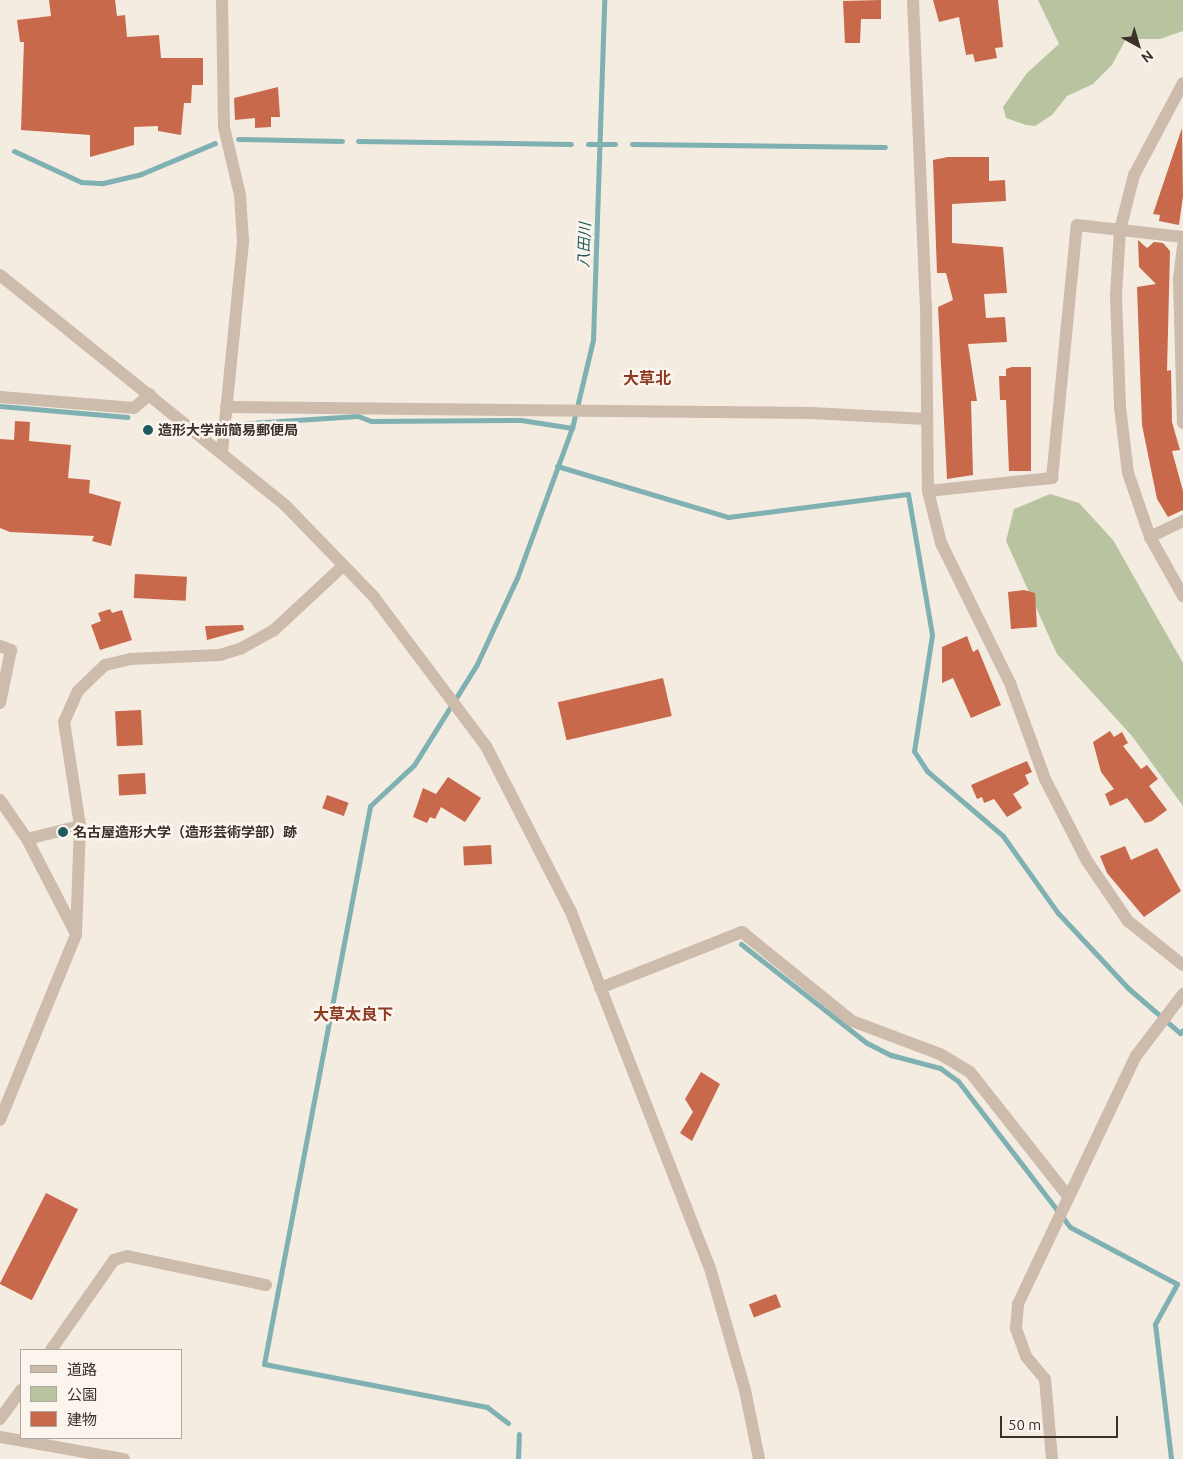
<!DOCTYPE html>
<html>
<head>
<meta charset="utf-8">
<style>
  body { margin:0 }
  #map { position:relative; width:1183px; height:1459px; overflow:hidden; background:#f4ebe1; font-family:Ubuntu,"Noto Sans JP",sans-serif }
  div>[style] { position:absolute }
  .green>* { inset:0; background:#b8c4a0 }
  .stream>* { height:5px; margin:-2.5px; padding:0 2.5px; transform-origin:2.5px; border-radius:2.5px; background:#7fb0b2 }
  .building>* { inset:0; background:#c8694b; transform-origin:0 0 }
  .minor>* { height:12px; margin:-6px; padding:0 6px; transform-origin:6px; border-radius:6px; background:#cdbbac }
  .dots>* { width:14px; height:14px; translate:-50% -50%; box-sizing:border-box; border:2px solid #fbf5ee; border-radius:50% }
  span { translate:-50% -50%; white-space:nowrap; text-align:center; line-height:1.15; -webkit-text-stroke:5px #fbf5ee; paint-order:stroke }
  .poi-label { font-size:14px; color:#3b302b; font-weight:700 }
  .left { translate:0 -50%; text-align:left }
  .water-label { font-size:15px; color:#1f5a5e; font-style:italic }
  .quarter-label { font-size:16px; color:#8c3b22; font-weight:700 }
  .legend { position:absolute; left:20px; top:1349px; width:162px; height:90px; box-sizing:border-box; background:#fbf5ee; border:1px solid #aea6a0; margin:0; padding:6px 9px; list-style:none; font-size:15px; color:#3b302b }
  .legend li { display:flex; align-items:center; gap:10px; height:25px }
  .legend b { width:25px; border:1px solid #aea6a0 }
  .north { position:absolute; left:1113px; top:20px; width:50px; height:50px; -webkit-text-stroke:4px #fbf5ee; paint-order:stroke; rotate:141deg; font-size:14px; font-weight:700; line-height:20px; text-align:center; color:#3b302b }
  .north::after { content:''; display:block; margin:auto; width:18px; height:22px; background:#3b302b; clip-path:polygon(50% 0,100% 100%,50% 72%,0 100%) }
  .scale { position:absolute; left:1000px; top:1416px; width:118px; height:22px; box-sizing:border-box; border:2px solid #3b302b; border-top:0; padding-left:6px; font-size:15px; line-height:18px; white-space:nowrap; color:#3b302b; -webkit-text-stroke:4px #fbf5ee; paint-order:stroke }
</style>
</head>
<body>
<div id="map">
  <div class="green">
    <div style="clip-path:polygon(1038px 0,1183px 0,1183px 31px,1160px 39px,1126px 39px,1112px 65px,1093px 84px,1067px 96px,1052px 115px,1035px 126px,1026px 125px,1006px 118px,1003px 107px,1027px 73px,1059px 44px)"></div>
    <div style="clip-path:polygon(1050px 494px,1079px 503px,1113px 540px,1183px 663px,1183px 806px,1132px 736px,1057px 654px,1006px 541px,1014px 509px)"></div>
  </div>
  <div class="stream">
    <div style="left:238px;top:139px;width:104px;rotate:1.1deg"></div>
    <div style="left:358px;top:141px;width:213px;rotate:0.8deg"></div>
    <div style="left:588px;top:144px;width:27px"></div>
    <div style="left:632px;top:144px;width:253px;rotate:0.7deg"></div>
    <div style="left:14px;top:151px;width:74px;rotate:24.8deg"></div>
    <div style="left:81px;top:182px;width:22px;rotate:3deg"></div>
    <div style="left:103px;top:183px;width:39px;rotate:-13deg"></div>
    <div style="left:141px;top:174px;width:80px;rotate:-22.7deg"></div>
    <div style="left:0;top:406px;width:128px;rotate:4.9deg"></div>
    <div style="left:235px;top:424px;width:123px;rotate:-3.7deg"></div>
    <div style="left:358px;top:416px;width:14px;rotate:21deg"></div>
    <div style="left:371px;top:421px;width:150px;rotate:-0.4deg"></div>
    <div style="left:521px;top:420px;width:52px;rotate:8.9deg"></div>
    <div style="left:557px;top:466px;width:178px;rotate:16.6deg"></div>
    <div style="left:728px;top:517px;width:181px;rotate:-7.3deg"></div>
    <div style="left:908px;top:494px;width:143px;rotate:80.3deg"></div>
    <div style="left:932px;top:635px;width:117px;rotate:98.8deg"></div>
    <div style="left:914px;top:751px;width:24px;rotate:57deg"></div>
    <div style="left:927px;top:771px;width:100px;rotate:40.5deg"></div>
    <div style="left:1003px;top:836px;width:95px;rotate:54.5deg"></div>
    <div style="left:1058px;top:913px;width:103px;rotate:47deg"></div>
    <div style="left:1128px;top:988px;width:69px;rotate:40.9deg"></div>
    <div style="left:1180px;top:1033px;width:4px;rotate:-45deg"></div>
    <div style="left:741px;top:944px;width:160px;rotate:38.2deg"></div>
    <div style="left:867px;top:1043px;width:27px;rotate:27deg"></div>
    <div style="left:891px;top:1055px;width:51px;rotate:14.9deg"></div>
    <div style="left:940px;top:1068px;width:22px;rotate:36deg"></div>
    <div style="left:958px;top:1081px;width:184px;rotate:52.5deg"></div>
    <div style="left:1070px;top:1227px;width:121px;rotate:28deg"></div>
    <div style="left:1177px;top:1284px;width:46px;rotate:118.8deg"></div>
    <div style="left:1155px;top:1324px;width:136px;rotate:83.2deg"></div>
    <div style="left:508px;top:1423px;width:26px;rotate:-143deg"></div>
    <div style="left:487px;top:1407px;width:227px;rotate:-169.1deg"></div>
    <div style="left:264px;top:1364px;width:568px;rotate:-79.24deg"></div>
    <div style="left:370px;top:806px;width:60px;rotate:-43deg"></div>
    <div style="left:414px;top:765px;width:119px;rotate:-58deg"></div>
    <div style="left:477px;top:664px;width:95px;rotate:-65.1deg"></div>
    <div style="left:517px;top:578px;width:160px;rotate:-69.9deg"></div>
    <div style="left:572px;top:428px;width:90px;rotate:-76.6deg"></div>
    <div style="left:593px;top:340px;width:340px;rotate:-88.1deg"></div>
    <div style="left:518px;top:1459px;width:25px;rotate:-88deg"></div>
  </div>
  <div class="building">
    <div style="clip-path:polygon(49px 0,115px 0,117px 16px,125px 15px,127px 37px,159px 35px,161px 58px,203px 58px,203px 85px,192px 85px,191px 103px,184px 103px,181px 135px,158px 131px,158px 126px,134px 127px,134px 145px,90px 157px,90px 135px,21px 130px,24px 42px,20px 42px,17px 20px,51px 16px)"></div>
    <div style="clip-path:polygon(881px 0,881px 19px,861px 19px,860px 43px,845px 43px,843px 1px)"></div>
    <div style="clip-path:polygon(933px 0,998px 0,1003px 47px,995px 48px,997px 58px,975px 62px,973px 54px,966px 55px,959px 17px,939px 22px)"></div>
    <div style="clip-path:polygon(278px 87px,280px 117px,271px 117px,271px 127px,255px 128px,255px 118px,235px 120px,234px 98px)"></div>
    <div style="clip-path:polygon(1182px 128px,1183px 196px,1179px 225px,1159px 221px,1160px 215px,1153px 214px)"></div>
    <div style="clip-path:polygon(948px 157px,989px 157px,989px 181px,1005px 180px,1006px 201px,952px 204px,952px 243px,1003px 247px,1007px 293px,984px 294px,986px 318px,1005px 317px,1007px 342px,968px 344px,977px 401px,971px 401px,973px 475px,947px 479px,938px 307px,953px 300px,946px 273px,937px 273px,933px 160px)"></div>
    <div style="clip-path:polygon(1138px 240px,1147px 248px,1154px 242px,1163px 243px,1170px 251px,1167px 371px,1171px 370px,1172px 422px,1180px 450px,1172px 451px,1183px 491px,1183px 510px,1168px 517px,1157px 499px,1142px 425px,1137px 287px,1156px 284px,1139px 267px)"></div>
    <div style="clip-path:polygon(1012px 367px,1031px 367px,1031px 471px,1009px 471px,1006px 400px,1000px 400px,999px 376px,1006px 376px,1006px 369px)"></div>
    <div style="clip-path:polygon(15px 421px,30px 422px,29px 441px,71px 445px,68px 478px,90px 480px,89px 493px,121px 502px,111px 546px,92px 541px,94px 536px,10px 532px,0 528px,0 439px,14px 440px)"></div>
    <div style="left:135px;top:574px;width:52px;height:24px;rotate:3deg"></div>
    <div style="clip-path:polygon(1024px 590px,1035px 593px,1037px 627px,1011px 629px,1008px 592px)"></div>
    <div style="clip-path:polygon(110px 609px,112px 613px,122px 610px,132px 640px,100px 650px,91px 625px,101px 621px,98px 613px)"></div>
    <div style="clip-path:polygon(243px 625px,244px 630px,207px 640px,205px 626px)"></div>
    <div style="clip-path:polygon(967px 636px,973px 652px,978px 649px,1001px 705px,971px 718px,953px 678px,942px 683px,942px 647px)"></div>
    <div style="left:663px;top:678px;width:39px;height:108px;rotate:77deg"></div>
    <div style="left:141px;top:710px;width:35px;height:26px;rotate:87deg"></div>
    <div style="clip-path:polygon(1110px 731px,1114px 737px,1122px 732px,1128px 743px,1123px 746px,1141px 769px,1147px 765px,1158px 779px,1149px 786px,1167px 810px,1152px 821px,1145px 823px,1127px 798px,1110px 806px,1105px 794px,1114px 789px,1101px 772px,1093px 742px)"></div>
    <div style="clip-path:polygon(1027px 761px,1032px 772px,1025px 775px,1029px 784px,1013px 794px,1022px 808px,1007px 817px,994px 799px,984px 803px,982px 797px,977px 799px,971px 785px)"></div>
    <div style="left:145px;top:773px;width:21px;height:27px;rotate:87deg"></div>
    <div style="clip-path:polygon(448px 777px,481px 798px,465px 822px,441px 807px,435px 819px,430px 817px,427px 823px,413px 817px,423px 788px,436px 794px)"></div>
    <div style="left:327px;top:795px;width:23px;height:14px;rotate:20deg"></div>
    <div style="left:491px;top:845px;width:19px;height:28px;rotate:87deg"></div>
    <div style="clip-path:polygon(1125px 846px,1131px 860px,1157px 848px,1181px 891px,1144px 917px,1107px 873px,1100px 856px)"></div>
    <div style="clip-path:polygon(701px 1072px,720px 1084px,692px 1141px,680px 1133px,693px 1112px,685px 1099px)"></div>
    <div style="left:46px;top:1193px;width:36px;height:102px;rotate:27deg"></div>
    <div style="left:776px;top:1294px;width:14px;height:29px;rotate:69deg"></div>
  </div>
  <div class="minor">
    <div style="left:222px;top:0;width:127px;rotate:89.1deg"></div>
    <div style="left:224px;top:127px;width:70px;rotate:76.8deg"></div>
    <div style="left:240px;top:195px;width:47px;rotate:86.3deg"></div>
    <div style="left:243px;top:242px;width:210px;rotate:95.7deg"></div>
    <div style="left:913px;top:0;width:305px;rotate:87.6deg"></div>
    <div style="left:926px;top:305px;width:186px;rotate:89.4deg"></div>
    <div style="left:928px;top:491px;width:54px;rotate:76deg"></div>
    <div style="left:941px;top:543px;width:156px;rotate:63.8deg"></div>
    <div style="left:1010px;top:683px;width:102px;rotate:70deg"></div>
    <div style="left:1045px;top:779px;width:92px;rotate:62.9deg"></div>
    <div style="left:1087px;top:861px;width:73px;rotate:55.7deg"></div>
    <div style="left:1128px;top:921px;width:70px;rotate:38.7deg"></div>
    <div style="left:1183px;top:83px;width:104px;rotate:118deg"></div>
    <div style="left:1134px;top:175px;width:57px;rotate:104.3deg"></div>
    <div style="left:1120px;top:230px;width:66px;rotate:93.5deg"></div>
    <div style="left:1116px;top:296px;width:111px;rotate:87.9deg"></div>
    <div style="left:1120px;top:407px;width:66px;rotate:83.1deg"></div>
    <div style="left:1128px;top:473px;width:68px;rotate:71deg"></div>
    <div style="left:1150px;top:537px;width:68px;rotate:60.8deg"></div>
    <div style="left:1183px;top:246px;width:34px;rotate:97deg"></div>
    <div style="left:1179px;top:280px;width:143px;rotate:88.4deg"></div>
    <div style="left:0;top:275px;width:366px;rotate:38.9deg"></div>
    <div style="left:285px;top:505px;width:128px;rotate:45.9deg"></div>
    <div style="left:374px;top:597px;width:186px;rotate:53.1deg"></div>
    <div style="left:486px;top:746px;width:186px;rotate:62.9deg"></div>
    <div style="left:571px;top:912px;width:382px;rotate:68.7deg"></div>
    <div style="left:710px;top:1268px;width:127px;rotate:74deg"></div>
    <div style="left:745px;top:1390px;width:70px;rotate:78.5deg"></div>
    <div style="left:0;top:397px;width:134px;rotate:4.7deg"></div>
    <div style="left:134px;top:408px;width:21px;rotate:-41deg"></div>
    <div style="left:226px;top:407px;width:585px;rotate:0.59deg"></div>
    <div style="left:811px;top:413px;width:115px;rotate:3deg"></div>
    <div style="left:928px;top:491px;width:125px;rotate:-6deg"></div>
    <div style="left:1052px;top:478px;width:254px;rotate:-84.4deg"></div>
    <div style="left:1077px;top:225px;width:107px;rotate:6.5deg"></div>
    <div style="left:1150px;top:537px;width:37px;rotate:-26deg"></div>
    <div style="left:0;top:646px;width:12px;rotate:20deg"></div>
    <div style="left:11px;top:650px;width:54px;rotate:101.7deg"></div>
    <div style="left:0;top:800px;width:47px;rotate:55.3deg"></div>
    <div style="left:27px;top:839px;width:55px;rotate:-13.8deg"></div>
    <div style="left:27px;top:839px;width:105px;rotate:62.7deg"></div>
    <div style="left:600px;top:988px;width:153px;rotate:-21.5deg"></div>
    <div style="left:742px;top:932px;width:141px;rotate:39deg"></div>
    <div style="left:852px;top:1021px;width:94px;rotate:20.6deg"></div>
    <div style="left:940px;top:1054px;width:35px;rotate:31deg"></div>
    <div style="left:970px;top:1072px;width:157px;rotate:51.7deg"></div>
    <div style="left:0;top:1120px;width:200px;rotate:-67.7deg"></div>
    <div style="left:76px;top:935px;width:109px;rotate:-87.9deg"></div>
    <div style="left:80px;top:826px;width:105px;rotate:-98.7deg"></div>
    <div style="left:64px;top:722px;width:34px;rotate:-66deg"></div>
    <div style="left:78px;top:691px;width:37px;rotate:-44deg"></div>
    <div style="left:105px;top:665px;width:26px;rotate:-13deg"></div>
    <div style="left:130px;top:659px;width:90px;rotate:-2.5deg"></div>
    <div style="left:220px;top:655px;width:21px;rotate:-17deg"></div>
    <div style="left:240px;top:649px;width:38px;rotate:-29deg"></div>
    <div style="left:273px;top:631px;width:96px;rotate:-42.9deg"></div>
    <div style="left:51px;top:1350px;width:110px;rotate:-55deg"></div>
    <div style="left:114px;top:1260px;width:14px;rotate:-17deg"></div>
    <div style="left:127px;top:1256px;width:142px;rotate:11.8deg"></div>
    <div style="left:0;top:1419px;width:36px;rotate:-54deg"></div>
    <div style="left:0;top:1437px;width:126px;rotate:10.1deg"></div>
    <div style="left:1052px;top:1459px;width:80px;rotate:-95deg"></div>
    <div style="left:1045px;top:1379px;width:30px;rotate:-130deg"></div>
    <div style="left:1026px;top:1356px;width:30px;rotate:-110deg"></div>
    <div style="left:1016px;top:1328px;width:24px;rotate:-85deg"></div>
    <div style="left:1018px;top:1304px;width:275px;rotate:-64.6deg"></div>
    <div style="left:1136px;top:1056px;width:78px;rotate:-52.8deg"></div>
  </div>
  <div class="dots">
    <div style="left:148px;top:430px;background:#1f5a5e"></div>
    <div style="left:63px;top:832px;background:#1f5a5e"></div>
  </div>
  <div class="poi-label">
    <span class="left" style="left:158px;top:430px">造形大学前簡易郵便局</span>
    <span class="left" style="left:73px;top:832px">名古屋造形大学（造形芸術学部）跡</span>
  </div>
  <div class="water-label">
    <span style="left:584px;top:245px;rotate:-88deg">八田川</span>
  </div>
  <div class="quarter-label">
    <span style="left:647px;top:378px">大草北</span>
    <span style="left:353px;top:1014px">大草太良下</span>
  </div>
  <ul class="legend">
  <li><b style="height:6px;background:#cdbbac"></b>道路</li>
  <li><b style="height:14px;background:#b8c4a0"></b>公園</li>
  <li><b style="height:14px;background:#c8694b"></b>建物</li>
  </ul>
  <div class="north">N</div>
  <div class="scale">50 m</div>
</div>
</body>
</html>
